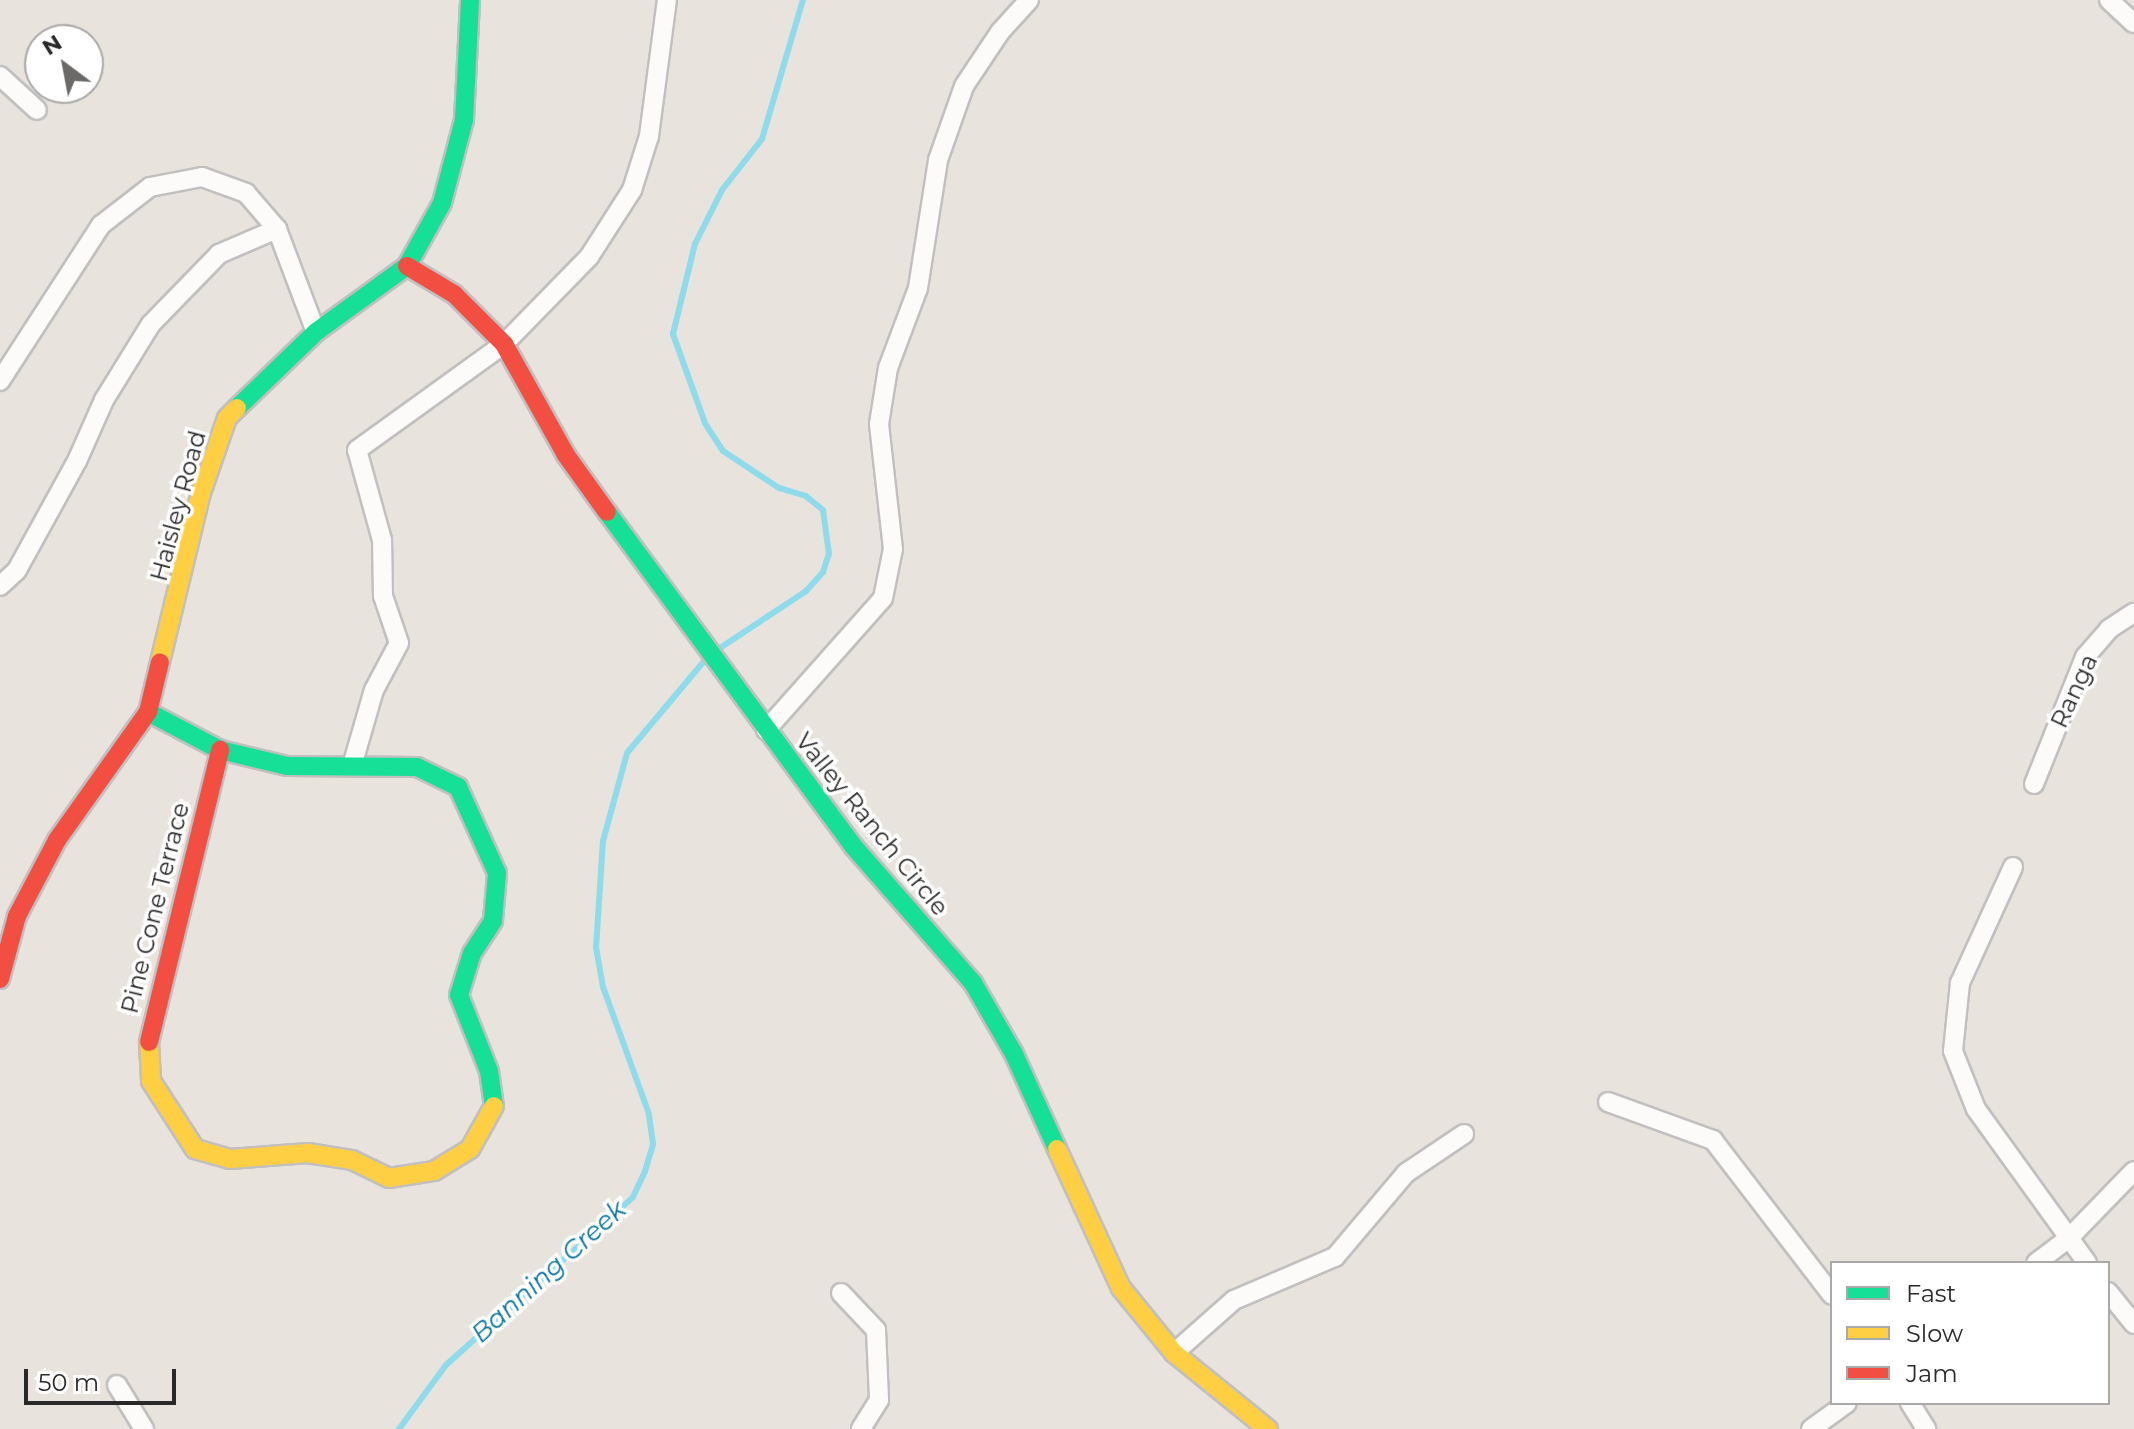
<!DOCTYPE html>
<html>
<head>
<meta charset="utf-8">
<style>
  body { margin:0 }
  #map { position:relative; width:2134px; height:1429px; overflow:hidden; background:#e8e3dd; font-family:Montserrat,sans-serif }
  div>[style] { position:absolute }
  .stream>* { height:6px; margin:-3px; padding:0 3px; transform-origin:3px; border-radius:3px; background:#8edbec }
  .roads { filter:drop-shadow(2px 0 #c1bfbf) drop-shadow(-2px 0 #c1bfbf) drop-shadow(0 2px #c1bfbf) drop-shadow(0 -2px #c1bfbf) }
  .street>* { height:18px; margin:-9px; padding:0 9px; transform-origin:9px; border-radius:9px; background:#fcfbfa }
  .fast>* { height:18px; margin:-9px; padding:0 9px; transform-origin:9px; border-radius:9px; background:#16e098 }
  .slow>* { height:18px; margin:-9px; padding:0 9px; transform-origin:9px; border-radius:9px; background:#ffcf43 }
  .jam>* { height:18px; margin:-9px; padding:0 9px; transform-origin:9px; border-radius:9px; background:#f24e42 }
  span { translate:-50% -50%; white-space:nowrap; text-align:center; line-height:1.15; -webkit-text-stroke:7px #fff; paint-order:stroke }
  .street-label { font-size:24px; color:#292929 }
  .water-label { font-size:26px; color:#09749d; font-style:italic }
  .legend { position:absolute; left:1830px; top:1261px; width:280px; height:144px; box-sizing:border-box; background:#fff; border:2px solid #a9a9a9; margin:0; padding:10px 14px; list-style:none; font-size:24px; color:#292929 }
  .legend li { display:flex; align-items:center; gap:16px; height:40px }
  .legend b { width:40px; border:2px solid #a9a9a9 }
  .north { position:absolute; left:24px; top:24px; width:80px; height:80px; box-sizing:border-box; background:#fff; border:2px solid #a9a9a9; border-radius:50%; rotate:328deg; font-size:22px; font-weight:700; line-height:32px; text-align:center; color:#292929 }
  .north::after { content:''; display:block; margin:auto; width:28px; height:36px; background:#6c6a68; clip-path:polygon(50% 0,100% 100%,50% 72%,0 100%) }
  .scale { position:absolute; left:24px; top:1369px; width:152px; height:36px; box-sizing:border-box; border:4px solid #292929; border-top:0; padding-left:10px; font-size:24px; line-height:28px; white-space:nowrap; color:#292929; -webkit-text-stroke:6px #fff; paint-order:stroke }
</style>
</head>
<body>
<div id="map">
  <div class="stream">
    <div style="left:717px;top:650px;width:107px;rotate:-33.5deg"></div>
    <div style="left:806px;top:591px;width:25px;rotate:-48deg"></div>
    <div style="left:823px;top:572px;width:19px;rotate:-72deg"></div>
    <div style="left:829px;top:554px;width:44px;rotate:-97.8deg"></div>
    <div style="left:823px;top:510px;width:22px;rotate:-141deg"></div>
    <div style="left:806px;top:496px;width:28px;rotate:-163deg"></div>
    <div style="left:779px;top:488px;width:67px;rotate:-146.5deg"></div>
    <div style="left:723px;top:451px;width:33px;rotate:-123deg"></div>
    <div style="left:705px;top:423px;width:95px;rotate:-109.8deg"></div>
    <div style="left:673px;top:334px;width:93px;rotate:-76.3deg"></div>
    <div style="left:695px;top:244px;width:60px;rotate:-63.4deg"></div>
    <div style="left:722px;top:190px;width:65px;rotate:-51.9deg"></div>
    <div style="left:762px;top:139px;width:145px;rotate:-73.6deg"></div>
    <div style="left:399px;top:1429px;width:79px;rotate:-53.7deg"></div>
    <div style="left:446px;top:1365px;width:251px;rotate:-41.9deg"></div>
    <div style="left:633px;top:1197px;width:29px;rotate:-65deg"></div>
    <div style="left:645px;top:1171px;width:28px;rotate:-73deg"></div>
    <div style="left:653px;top:1144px;width:30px;rotate:-98deg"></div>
    <div style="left:649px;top:1114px;width:135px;rotate:-109.9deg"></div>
    <div style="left:603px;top:987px;width:40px;rotate:-100deg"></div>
    <div style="left:596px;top:948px;width:107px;rotate:-86.3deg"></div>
    <div style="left:603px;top:841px;width:91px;rotate:-74.7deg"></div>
    <div style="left:627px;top:753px;width:123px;rotate:-50deg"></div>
  </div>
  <div class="roads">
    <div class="street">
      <div style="left:2109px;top:0;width:34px;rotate:43deg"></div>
      <div style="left:0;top:76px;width:50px;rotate:42.6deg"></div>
      <div style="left:0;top:381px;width:186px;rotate:-57.1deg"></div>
      <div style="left:101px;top:225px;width:62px;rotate:-37.8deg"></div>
      <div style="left:150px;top:187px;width:53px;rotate:-10.9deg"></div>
      <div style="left:202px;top:177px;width:47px;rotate:20deg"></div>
      <div style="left:246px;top:193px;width:48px;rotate:49.3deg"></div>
      <div style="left:277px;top:229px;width:110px;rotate:69.3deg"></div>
      <div style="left:0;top:586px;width:23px;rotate:-43deg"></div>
      <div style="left:17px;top:570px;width:124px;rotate:-61.2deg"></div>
      <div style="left:77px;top:461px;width:67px;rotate:-66.1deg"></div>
      <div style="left:104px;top:400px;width:89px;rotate:-58.3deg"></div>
      <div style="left:151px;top:324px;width:98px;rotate:-45.8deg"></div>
      <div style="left:219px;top:254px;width:63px;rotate:-23.3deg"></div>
      <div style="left:766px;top:730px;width:176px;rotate:-48.4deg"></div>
      <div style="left:883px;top:598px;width:50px;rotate:-78.5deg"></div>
      <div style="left:893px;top:549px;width:126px;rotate:-96.4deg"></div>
      <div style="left:879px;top:424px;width:57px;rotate:-80.9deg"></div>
      <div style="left:888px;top:368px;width:85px;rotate:-69.4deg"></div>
      <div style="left:918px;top:288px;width:130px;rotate:-81.1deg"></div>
      <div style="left:938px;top:160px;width:78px;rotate:-70.6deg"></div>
      <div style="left:964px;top:86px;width:65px;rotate:-56.3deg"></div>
      <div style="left:1000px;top:32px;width:43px;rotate:-47.8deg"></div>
      <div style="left:352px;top:766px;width:79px;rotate:-73.9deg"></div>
      <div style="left:374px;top:690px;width:53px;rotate:-62deg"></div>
      <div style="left:399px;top:643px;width:50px;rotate:-108.8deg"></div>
      <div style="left:383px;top:596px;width:56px;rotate:-91deg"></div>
      <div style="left:382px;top:540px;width:93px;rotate:-105.5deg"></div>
      <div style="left:357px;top:450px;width:181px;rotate:-35.8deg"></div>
      <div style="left:504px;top:344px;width:122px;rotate:-45.7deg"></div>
      <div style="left:589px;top:257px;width:80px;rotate:-57.3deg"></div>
      <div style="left:632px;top:190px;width:57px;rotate:-72.5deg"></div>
      <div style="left:649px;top:136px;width:137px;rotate:-82.5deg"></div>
      <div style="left:2034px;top:784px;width:137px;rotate:-68.1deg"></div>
      <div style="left:2085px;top:657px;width:37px;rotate:-49deg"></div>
      <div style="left:2109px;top:629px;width:30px;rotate:-33deg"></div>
      <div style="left:2013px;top:867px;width:128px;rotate:114.6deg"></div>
      <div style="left:1960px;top:983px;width:68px;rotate:95.9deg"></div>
      <div style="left:1953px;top:1051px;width:62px;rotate:68.4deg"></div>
      <div style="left:1976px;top:1109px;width:190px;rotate:54.2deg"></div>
      <div style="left:1608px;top:1102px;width:112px;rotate:19.9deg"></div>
      <div style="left:1713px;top:1140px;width:195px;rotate:52.5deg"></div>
      <div style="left:2036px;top:1263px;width:41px;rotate:-37.1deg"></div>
      <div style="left:2069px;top:1238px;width:93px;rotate:-45.9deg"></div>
      <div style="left:2108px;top:1292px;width:41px;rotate:50.9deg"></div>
      <div style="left:841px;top:1293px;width:51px;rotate:46.6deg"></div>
      <div style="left:876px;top:1330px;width:70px;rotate:87.5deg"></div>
      <div style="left:879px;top:1400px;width:34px;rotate:122deg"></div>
      <div style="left:1174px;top:1353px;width:80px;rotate:-41.5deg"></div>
      <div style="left:1234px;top:1300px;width:110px;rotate:-23.1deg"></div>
      <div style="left:1335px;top:1257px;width:110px;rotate:-49.8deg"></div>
      <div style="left:1406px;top:1173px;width:70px;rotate:-33.9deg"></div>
      <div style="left:117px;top:1385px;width:52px;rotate:58.5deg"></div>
      <div style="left:1910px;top:1403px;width:31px;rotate:58deg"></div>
      <div style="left:1811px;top:1429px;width:44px;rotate:-35.8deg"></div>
    </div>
    <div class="fast">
      <div style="left:237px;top:408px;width:110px;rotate:-43.9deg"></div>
      <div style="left:316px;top:332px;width:112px;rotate:-36deg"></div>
      <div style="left:407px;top:266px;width:72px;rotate:-60.9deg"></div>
      <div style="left:442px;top:203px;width:86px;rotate:-75.2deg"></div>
      <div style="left:464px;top:120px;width:120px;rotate:-87.1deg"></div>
      <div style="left:607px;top:512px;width:416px;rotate:53.6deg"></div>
      <div style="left:854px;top:847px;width:181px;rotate:48.8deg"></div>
      <div style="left:973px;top:983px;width:82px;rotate:60deg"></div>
      <div style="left:1014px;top:1054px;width:104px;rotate:65.6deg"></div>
      <div style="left:148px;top:712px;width:81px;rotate:27.8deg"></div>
      <div style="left:220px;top:750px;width:69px;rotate:13.4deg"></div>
      <div style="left:287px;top:766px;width:130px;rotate:0.4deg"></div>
      <div style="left:417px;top:767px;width:46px;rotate:26deg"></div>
      <div style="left:458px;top:787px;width:94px;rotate:65.6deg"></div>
      <div style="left:497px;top:873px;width:48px;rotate:94.8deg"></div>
      <div style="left:493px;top:921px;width:38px;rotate:123deg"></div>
      <div style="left:472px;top:953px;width:44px;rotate:107.2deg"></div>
      <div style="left:459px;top:995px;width:82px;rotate:68.5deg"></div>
      <div style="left:489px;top:1071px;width:35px;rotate:82deg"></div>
    </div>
    <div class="slow">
      <div style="left:160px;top:662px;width:174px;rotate:-76.4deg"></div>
      <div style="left:201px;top:493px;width:79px;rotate:-70.9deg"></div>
      <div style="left:227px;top:418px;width:14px;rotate:-45deg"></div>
      <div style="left:149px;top:1042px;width:39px;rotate:87deg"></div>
      <div style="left:151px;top:1081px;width:81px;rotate:57.1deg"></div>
      <div style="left:195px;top:1149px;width:36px;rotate:16deg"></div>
      <div style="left:230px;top:1159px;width:78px;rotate:-4.4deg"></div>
      <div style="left:308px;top:1153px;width:45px;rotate:9deg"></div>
      <div style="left:352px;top:1160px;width:41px;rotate:25.9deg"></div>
      <div style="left:389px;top:1178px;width:46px;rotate:-8.8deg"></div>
      <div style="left:434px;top:1171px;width:42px;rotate:-31.4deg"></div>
      <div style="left:470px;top:1149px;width:49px;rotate:-60.8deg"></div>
      <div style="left:1057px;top:1149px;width:153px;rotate:65.3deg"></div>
      <div style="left:1121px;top:1288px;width:84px;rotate:50.8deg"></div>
      <div style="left:1174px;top:1353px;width:121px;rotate:39deg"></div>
    </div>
    <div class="jam">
      <div style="left:407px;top:266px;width:55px;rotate:30.8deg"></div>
      <div style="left:454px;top:294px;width:71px;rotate:45deg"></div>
      <div style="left:504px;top:344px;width:127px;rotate:60.8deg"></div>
      <div style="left:566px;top:455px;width:70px;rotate:54.3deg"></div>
      <div style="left:0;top:979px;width:65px;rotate:-74.9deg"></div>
      <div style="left:17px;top:916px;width:86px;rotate:-62.2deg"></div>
      <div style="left:57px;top:840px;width:157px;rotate:-54.6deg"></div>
      <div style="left:148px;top:712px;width:51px;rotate:-76.5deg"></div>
      <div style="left:149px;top:1042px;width:301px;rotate:-76.3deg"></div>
    </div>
  </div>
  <div class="street-label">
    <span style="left:178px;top:506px;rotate:-75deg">Haisley Road</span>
    <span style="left:2074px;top:691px;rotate:-65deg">Ranga</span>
    <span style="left:872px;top:824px;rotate:51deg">Valley Ranch Circle</span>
    <span style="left:155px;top:908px;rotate:-76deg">Pine Cone Terrace</span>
  </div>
  <div class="water-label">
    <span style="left:549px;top:1272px;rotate:-42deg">Banning Creek</span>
  </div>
  <ul class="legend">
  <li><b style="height:10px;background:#16e098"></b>Fast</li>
  <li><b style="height:10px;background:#ffcf43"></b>Slow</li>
  <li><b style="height:10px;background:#f24e42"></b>Jam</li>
  </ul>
  <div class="north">N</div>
  <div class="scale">50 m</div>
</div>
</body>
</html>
